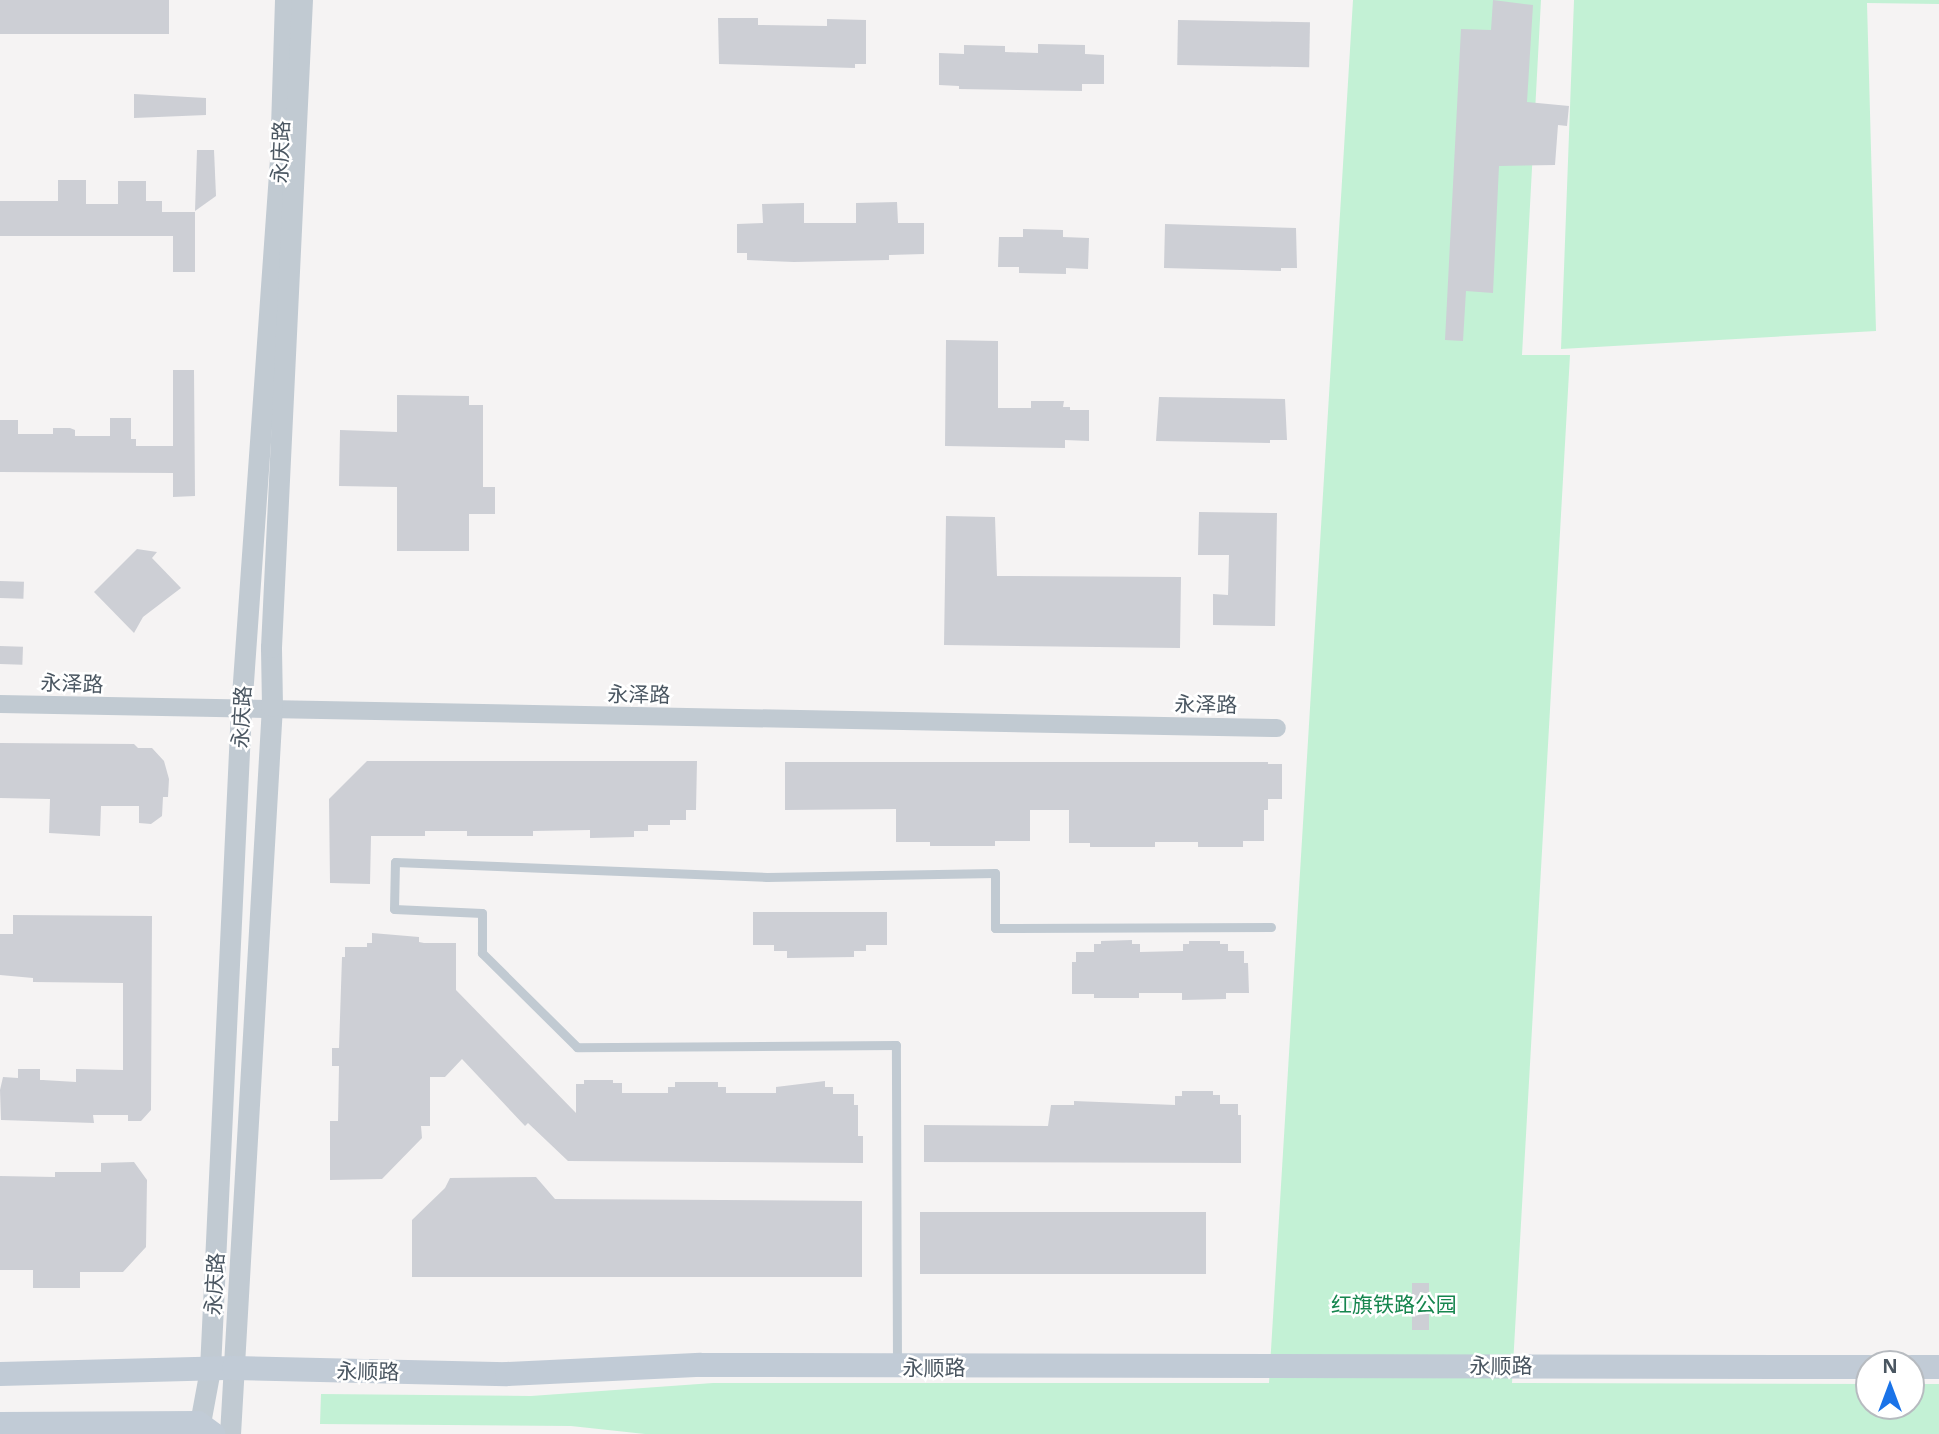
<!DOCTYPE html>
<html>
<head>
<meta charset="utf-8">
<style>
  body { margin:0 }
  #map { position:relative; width:1939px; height:1434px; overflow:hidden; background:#f5f3f3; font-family:"Open Sans","Noto Sans SC",sans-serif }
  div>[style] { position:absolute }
  .green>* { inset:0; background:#c3f1d5 }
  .building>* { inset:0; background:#cdcfd5; transform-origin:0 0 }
  .service>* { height:9px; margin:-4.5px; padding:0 4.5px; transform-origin:4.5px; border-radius:4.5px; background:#c1cad2 }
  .minor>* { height:18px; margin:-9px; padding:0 9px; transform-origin:9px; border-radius:9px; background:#c1cad2 }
  .tertiary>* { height:21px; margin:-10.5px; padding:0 10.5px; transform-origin:10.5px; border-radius:10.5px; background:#c1cad2 }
  .secondary>* { height:24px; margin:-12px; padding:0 12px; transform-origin:12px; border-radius:12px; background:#c1cbd6 }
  span { translate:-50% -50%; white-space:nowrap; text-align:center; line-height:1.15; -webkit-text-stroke:5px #fff; paint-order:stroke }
  .street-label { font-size:21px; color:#4a5661 }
  .park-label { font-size:21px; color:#17864f }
  .north { position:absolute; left:1855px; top:1350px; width:70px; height:70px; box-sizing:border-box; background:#fff; border:2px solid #b7bbc0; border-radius:50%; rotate:0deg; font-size:19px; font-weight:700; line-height:28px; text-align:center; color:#4a5661 }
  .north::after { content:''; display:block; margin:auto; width:24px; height:32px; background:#1a73e8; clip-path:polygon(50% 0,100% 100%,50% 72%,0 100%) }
</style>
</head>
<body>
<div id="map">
  <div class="green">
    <div style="clip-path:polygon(1353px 0,1541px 0,1522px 355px,1570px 355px,1512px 1383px,1869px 1384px,1869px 1406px,1911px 1406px,1911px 1384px,1939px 1384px,1939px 1434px,645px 1434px,571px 1426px,320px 1424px,321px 1394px,531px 1396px,713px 1383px,1269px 1383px)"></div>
    <div style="clip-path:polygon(1574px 0,1939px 0,1939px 4px,1867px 3px,1876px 331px,1561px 349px)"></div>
  </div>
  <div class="building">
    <div style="left:0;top:0;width:169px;height:34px"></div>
    <div style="clip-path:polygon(1493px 0,1533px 5px,1527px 102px,1569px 106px,1567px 126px,1558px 125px,1555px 165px,1499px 166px,1493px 293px,1466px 291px,1463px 341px,1445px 340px,1461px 29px,1491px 30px)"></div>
    <div style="clip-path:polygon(718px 18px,758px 18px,758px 25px,827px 26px,827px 19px,866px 20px,866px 64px,855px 64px,855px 68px,719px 64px)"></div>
    <div style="left:1178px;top:20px;width:132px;height:45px;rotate:1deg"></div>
    <div style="clip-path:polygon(1038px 44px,1085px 45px,1085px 54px,1104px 55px,1104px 84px,1082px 84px,1082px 91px,959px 89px,959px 86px,939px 85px,939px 53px,964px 54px,964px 45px,1005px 46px,1005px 52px,1038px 53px)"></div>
    <div style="clip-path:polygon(134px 94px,206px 98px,206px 115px,134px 118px)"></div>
    <div style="clip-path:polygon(197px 150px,214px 150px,216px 196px,195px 211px)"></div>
    <div style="clip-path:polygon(58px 180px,86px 180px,86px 204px,118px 204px,118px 181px,146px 181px,146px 201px,162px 201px,162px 212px,195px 212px,195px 272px,173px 272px,173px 236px,0 236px,0 201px,58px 201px)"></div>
    <div style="clip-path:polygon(897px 202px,898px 223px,924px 223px,924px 254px,889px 255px,889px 260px,794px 262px,747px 260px,747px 253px,737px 253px,737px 224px,763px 223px,762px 204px,804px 203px,804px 223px,856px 223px,856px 203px)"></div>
    <div style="clip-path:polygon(1165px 224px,1296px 228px,1297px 268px,1281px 268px,1281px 271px,1164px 268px)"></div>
    <div style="clip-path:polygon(1023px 229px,1063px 230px,1063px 237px,1089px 238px,1088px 269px,1066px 268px,1066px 274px,1019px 273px,1019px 267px,998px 267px,999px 237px,1023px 237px)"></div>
    <div style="clip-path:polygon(946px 340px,998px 341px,998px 408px,1031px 408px,1031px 401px,1064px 401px,1063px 407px,1070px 407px,1070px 410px,1089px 410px,1089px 441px,1065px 440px,1065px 448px,945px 446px)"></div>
    <div style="clip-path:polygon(173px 370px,194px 370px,195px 496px,173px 497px,173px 473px,0 472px,0 420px,18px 420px,18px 434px,53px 434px,53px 428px,70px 428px,75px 430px,75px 436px,110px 436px,110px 418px,131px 418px,131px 439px,136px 439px,136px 446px,173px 446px)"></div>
    <div style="clip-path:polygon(397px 395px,469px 396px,469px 405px,483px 405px,483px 487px,495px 487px,495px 514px,469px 514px,469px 551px,397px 551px,397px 487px,339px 486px,340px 430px,397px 432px)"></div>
    <div style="clip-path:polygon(1159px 397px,1285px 399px,1287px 440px,1270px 440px,1270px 443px,1156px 441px)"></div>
    <div style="clip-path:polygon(1199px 512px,1277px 513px,1275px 626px,1213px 625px,1213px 594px,1228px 595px,1229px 555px,1198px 555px)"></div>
    <div style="clip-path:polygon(946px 516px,995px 517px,997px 576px,1181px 577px,1180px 648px,944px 645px)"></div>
    <div style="clip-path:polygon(137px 549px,157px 552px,152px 558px,181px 588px,143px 617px,134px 633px,94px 592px)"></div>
    <div style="left:0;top:581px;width:24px;height:17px;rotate:2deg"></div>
    <div style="left:0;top:646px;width:23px;height:18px;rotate:2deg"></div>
    <div style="clip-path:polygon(0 743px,134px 744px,138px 748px,152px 748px,164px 761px,169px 779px,168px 797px,163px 797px,162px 816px,151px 824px,139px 823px,139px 806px,101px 806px,100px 836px,49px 833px,50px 799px,0 798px)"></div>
    <div style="clip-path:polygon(367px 761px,697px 761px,696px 810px,686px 810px,686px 820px,670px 820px,670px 825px,648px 825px,648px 831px,634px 831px,634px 837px,590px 838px,590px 830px,533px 831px,533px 836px,467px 836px,467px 831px,425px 831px,425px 836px,371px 836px,370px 884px,330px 883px,329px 799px)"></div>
    <div style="clip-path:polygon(785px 762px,1268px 762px,1268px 764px,1282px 764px,1282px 799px,1268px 799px,1268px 810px,1264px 810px,1264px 841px,1243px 841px,1243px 847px,1198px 847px,1198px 842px,1155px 842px,1155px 847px,1090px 847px,1090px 843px,1069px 843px,1069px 810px,1030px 810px,1030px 841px,995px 841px,995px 846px,930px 846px,930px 842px,896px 842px,896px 809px,785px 810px)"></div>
    <div style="clip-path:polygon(753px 912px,887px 912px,887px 945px,866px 945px,866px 951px,854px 951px,854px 957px,787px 958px,787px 951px,774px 951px,774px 945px,753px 945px)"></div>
    <div style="clip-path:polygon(13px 915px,152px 916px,151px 1110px,141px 1121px,128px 1121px,128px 1115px,93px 1115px,94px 1123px,1px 1120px,0 1090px,3px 1077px,18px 1078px,18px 1069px,40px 1069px,40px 1080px,43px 1080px,76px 1082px,76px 1069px,123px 1070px,123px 983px,33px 982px,33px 978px,0 975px,0 934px,13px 934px)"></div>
    <div style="clip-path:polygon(372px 933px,419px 937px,419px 942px,424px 943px,456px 943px,456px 990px,576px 1113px,576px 1084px,584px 1084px,584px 1080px,613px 1080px,613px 1083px,622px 1083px,622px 1093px,668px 1093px,668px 1087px,675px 1087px,675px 1082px,718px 1082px,718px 1087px,726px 1087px,726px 1093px,776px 1093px,776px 1087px,825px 1081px,825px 1087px,833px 1087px,833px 1094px,854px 1094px,854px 1105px,858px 1105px,858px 1136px,863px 1136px,863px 1163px,568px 1161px,528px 1123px,525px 1126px,462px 1059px,445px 1077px,430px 1077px,430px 1126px,421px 1126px,422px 1138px,382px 1179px,330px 1180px,330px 1121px,338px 1121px,339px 1066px,332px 1066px,332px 1048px,339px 1048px,342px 957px,345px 957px,345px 947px,367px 947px,367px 943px,372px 943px)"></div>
    <div style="clip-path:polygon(1132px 940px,1132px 944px,1140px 944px,1140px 952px,1183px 951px,1183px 944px,1189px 944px,1189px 941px,1220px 941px,1220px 944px,1228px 944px,1228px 951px,1244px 951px,1244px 963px,1248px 963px,1249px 993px,1226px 993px,1226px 999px,1182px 1000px,1182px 993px,1139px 993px,1139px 998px,1094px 998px,1094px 994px,1072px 994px,1072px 962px,1076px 962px,1076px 952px,1094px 952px,1094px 944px,1101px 944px,1101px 941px)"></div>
    <div style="clip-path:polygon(1182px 1091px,1213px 1091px,1213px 1095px,1220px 1095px,1220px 1104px,1238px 1104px,1238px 1115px,1241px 1115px,1241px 1163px,924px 1162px,924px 1125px,1048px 1126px,1051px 1105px,1074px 1105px,1074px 1101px,1175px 1105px,1175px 1096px,1182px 1096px)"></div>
    <div style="clip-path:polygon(134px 1162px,147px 1180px,146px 1247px,123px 1272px,80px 1272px,80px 1288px,33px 1288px,33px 1270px,0 1270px,0 1176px,55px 1177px,55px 1172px,101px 1172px,101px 1163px)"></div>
    <div style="clip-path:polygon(536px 1177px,555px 1199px,862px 1201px,862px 1277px,412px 1277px,412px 1220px,445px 1188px,450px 1178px)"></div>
    <div style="left:920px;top:1212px;width:286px;height:62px"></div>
    <div style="left:1412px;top:1283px;width:17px;height:47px"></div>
  </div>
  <div class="service">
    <div style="left:897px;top:1365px;width:320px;rotate:-90.2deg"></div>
    <div style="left:896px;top:1045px;width:319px;rotate:179.6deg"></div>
    <div style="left:577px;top:1047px;width:134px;rotate:-135.3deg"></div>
    <div style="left:482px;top:953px;width:40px;rotate:-90deg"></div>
    <div style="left:482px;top:913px;width:88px;rotate:-177.4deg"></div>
    <div style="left:394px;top:909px;width:47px;rotate:-88.8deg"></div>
    <div style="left:395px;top:862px;width:372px;rotate:2.3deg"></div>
    <div style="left:767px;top:877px;width:228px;rotate:-1deg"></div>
    <div style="left:995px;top:873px;width:55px;rotate:90deg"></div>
    <div style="left:995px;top:928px;width:276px;rotate:-0.2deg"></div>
  </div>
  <div class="minor">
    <div style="left:0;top:704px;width:1277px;rotate:1.08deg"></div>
  </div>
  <div class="tertiary">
    <div style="left:198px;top:1434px;width:66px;rotate:-79.5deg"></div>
    <div style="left:210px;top:1369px;width:660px;rotate:-87.31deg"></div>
    <div style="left:241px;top:710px;width:552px;rotate:-85.95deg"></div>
    <div style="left:280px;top:159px;width:159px;rotate:-88.2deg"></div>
    <div style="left:230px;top:1434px;width:729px;rotate:-86.7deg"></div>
    <div style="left:272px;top:706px;width:59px;rotate:-91deg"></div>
    <div style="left:271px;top:647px;width:648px;rotate:-87.26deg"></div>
  </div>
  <div class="secondary">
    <div style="left:1911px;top:1367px;width:28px"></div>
    <div style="left:0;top:1374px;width:234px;rotate:-1.5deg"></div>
    <div style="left:234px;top:1368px;width:273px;rotate:1.3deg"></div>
    <div style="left:507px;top:1374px;width:194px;rotate:-2.7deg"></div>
    <div style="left:701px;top:1365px;width:1168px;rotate:0.1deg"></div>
    <div style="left:0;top:1424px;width:198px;rotate:-0.3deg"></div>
    <div style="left:198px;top:1423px;width:19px;rotate:36deg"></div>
  </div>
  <div class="street-label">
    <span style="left:280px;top:152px;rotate:-88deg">永庆路</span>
    <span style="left:72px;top:683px;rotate:2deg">永泽路</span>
    <span style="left:639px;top:694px;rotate:1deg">永泽路</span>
    <span style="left:1206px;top:704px;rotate:1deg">永泽路</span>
    <span style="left:241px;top:717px;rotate:-87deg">永庆路</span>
    <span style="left:214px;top:1284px;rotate:-87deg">永庆路</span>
    <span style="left:1501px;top:1365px">永顺路</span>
    <span style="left:934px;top:1367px">永顺路</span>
    <span style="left:368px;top:1371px;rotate:1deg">永顺路</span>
  </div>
  <div class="park-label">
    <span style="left:1394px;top:1304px">红旗铁路公园</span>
  </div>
  <div class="north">N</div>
</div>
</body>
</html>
